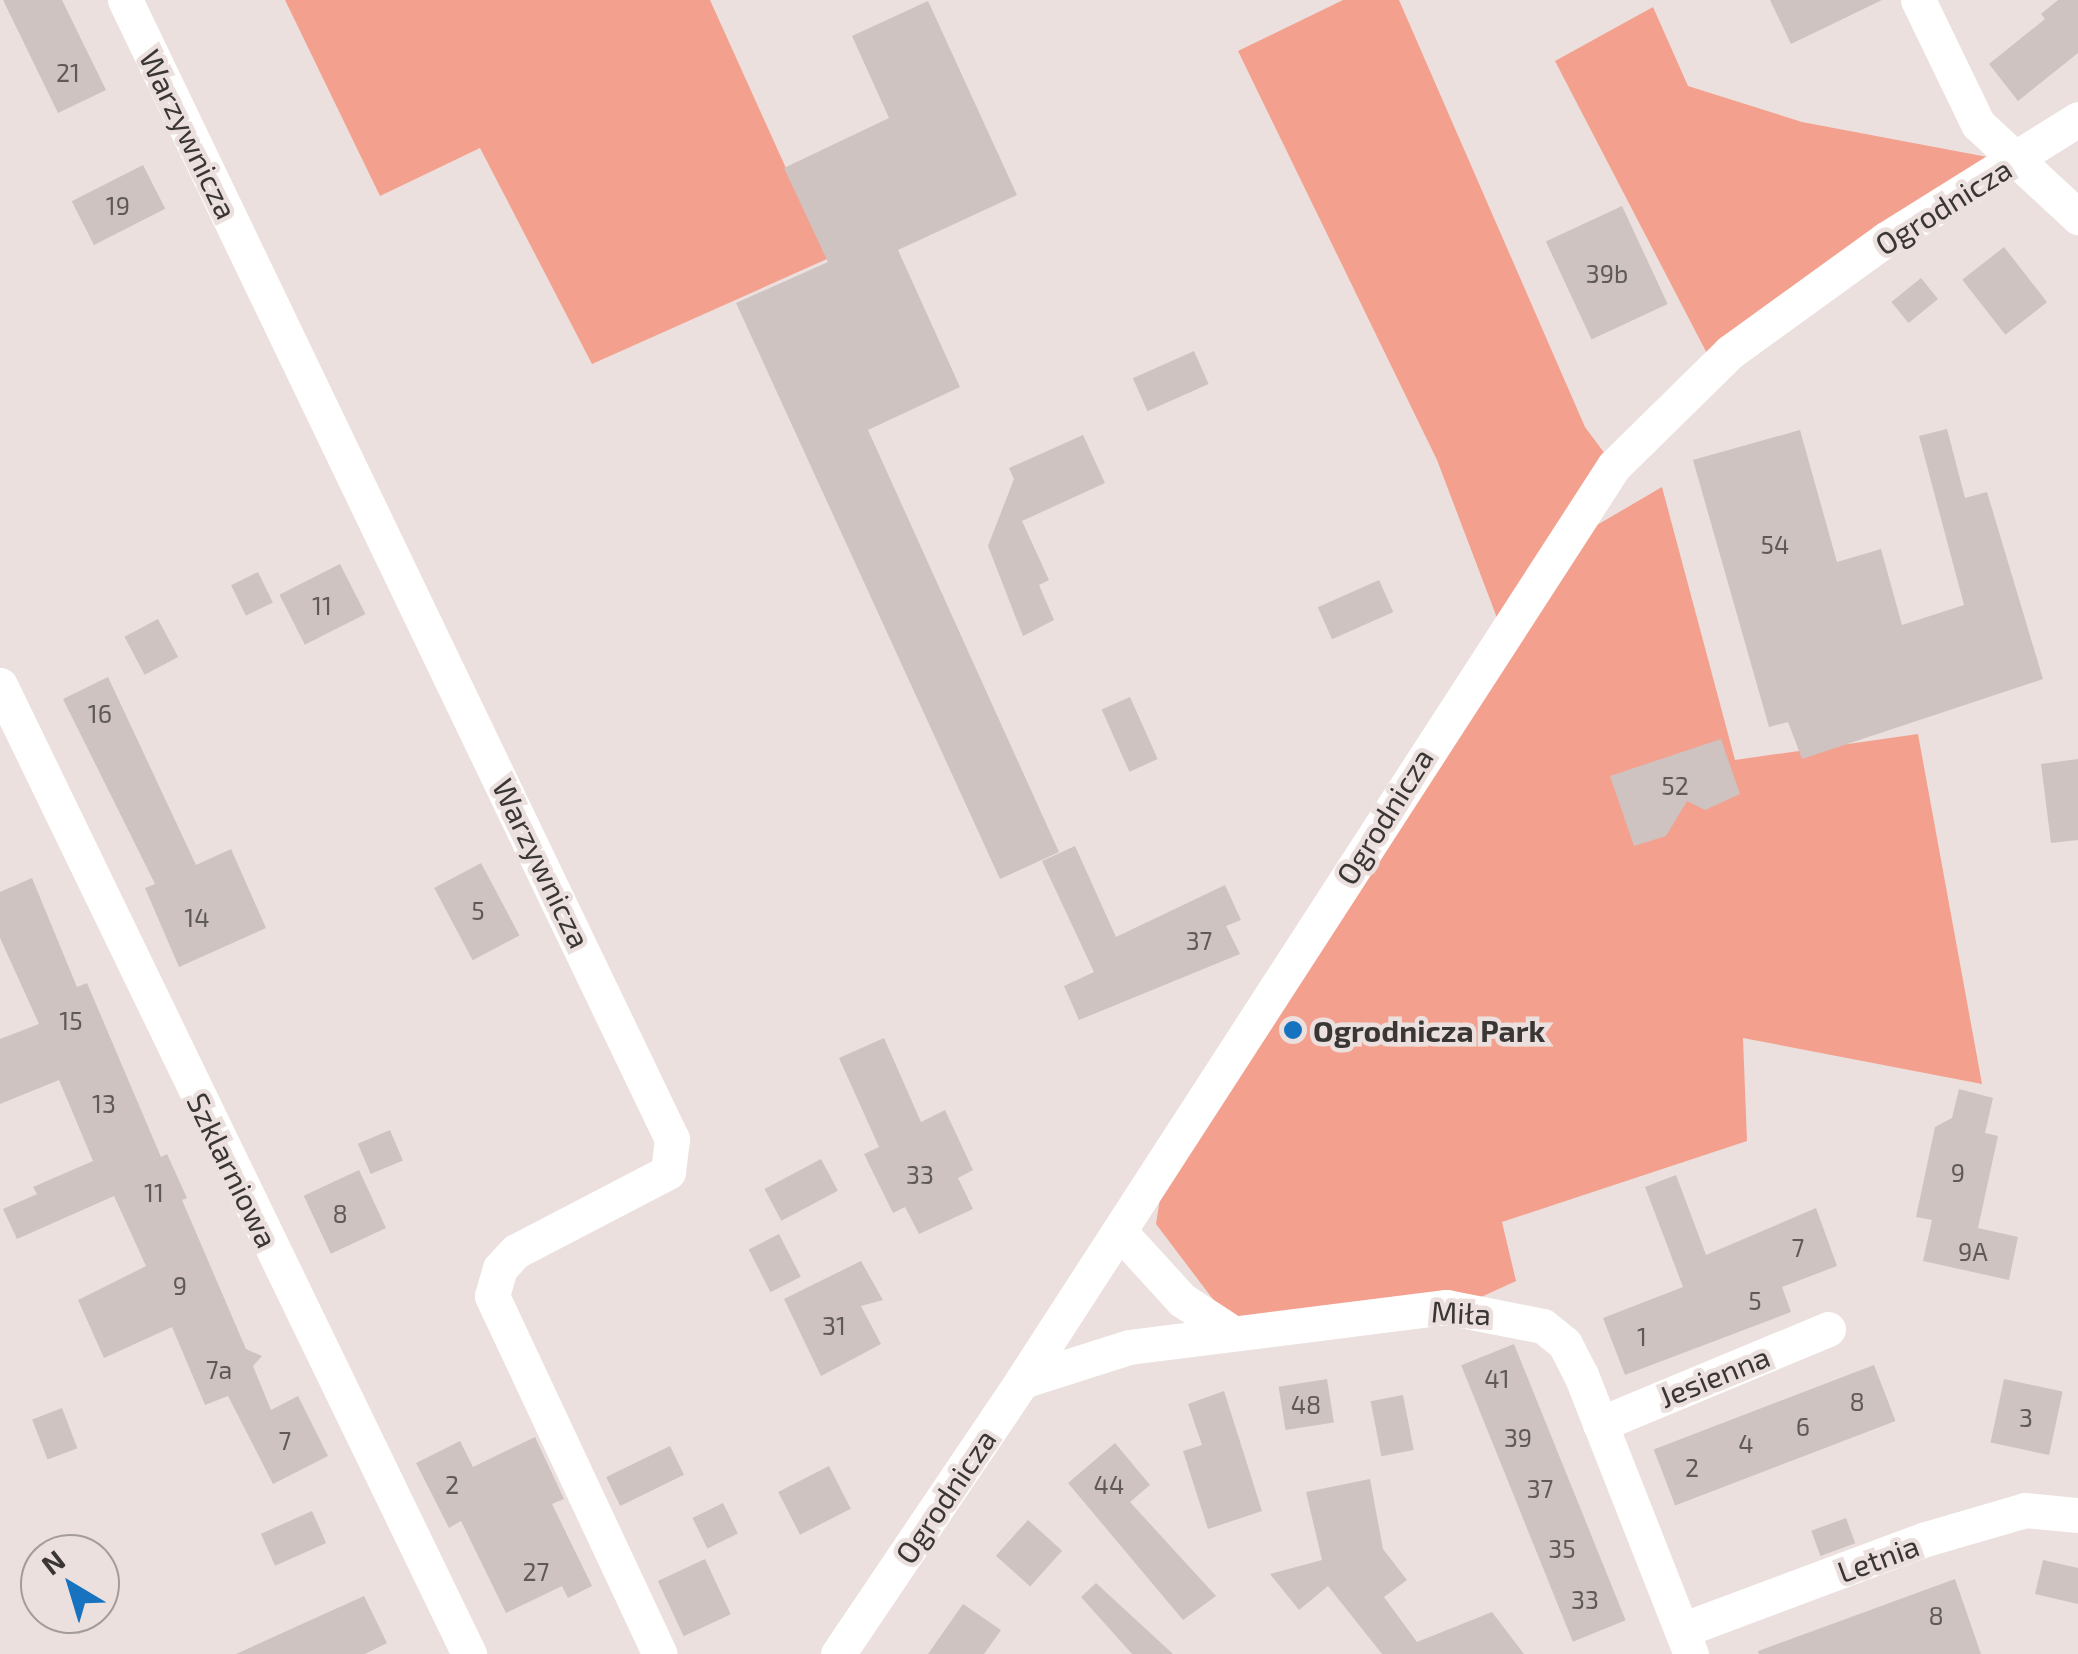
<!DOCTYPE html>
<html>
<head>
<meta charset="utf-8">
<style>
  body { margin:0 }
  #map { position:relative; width:2078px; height:1654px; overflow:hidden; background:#ebe0dd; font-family:"Exo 2",sans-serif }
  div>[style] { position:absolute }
  .green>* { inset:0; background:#f3a18e }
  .building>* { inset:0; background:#cec3c0; transform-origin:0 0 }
  .street>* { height:35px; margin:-17.5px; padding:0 17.5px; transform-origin:17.5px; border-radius:17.5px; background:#fff }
  .dots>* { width:28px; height:28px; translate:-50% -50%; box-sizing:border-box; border:5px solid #ebe0dd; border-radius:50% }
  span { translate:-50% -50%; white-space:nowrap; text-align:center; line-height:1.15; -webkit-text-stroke:9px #ebe0dd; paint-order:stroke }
  .number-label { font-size:25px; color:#5f5958 }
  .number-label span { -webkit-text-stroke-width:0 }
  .street-label { font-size:30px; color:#3a3635 }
  .poi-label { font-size:30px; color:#3a3635; font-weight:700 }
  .left { translate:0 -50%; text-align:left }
  .north { position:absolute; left:20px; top:1534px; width:100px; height:100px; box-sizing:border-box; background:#ebe0dd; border:2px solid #a49c9a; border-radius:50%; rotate:322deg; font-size:28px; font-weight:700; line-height:40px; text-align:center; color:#3a3635 }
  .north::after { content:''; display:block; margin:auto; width:35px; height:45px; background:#1773c0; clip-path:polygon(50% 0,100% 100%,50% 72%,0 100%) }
</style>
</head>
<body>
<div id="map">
  <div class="green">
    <div style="clip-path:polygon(285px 0,710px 0,827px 259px,592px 364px,480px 148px,380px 196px)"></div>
    <div style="clip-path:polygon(1343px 0,1399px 0,1585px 427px,1614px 466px,1502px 631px,1437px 460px,1238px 51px)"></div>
    <div style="clip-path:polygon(1653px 7px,1688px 86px,1802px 122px,2014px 162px,1713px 365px,1555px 61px)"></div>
    <div style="clip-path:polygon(1662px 487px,1735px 760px,1918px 734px,1982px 1084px,1743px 1038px,1747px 1141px,1502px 1222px,1516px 1281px,1455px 1309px,1240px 1335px,1156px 1224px,1162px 1186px,1520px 616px,1597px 525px)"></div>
  </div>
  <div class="building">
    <div style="clip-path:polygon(3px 0,62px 0,106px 90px,58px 113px)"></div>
    <div style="clip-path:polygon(1770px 0,1882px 0,1791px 44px)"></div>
    <div style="clip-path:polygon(2058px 0,2078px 0,2078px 53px,2018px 101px,1989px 64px,2045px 19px,2041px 14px)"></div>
    <div style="clip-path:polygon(928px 1px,1017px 195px,898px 250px,960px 387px,868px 430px,1059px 852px,1000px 879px,736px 303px,828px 262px,784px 168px,889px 118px,852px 36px)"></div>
    <div style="left:143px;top:165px;width:49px;height:80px;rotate:63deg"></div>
    <div style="left:1622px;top:206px;width:108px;height:84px;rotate:65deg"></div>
    <div style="left:2004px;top:247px;width:70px;height:53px;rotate:52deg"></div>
    <div style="left:1921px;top:278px;width:27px;height:38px;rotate:51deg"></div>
    <div style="left:1194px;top:351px;width:36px;height:67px;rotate:66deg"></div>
    <div style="clip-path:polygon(1947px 429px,1965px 498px,1987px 492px,2043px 679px,1802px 759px,1788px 722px,1769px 727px,1693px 460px,1800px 430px,1837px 562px,1881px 549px,1902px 625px,1964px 605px,1919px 436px)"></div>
    <div style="clip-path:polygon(1083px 435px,1105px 483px,1022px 521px,1049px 580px,1039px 585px,1054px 620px,1023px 636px,988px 546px,1014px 479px,1009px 468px)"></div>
    <div style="left:340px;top:564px;width:56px;height:68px;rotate:63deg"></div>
    <div style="left:258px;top:572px;width:34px;height:30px;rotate:64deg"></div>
    <div style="left:1379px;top:580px;width:35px;height:67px;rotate:66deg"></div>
    <div style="left:158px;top:619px;width:43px;height:38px;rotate:62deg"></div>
    <div style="clip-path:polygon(108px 677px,196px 865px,231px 849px,266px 928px,179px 967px,145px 888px,155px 884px,63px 699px)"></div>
    <div style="left:1130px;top:697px;width:68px;height:31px;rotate:66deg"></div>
    <div style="clip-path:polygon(1721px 739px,1740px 794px,1705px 810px,1687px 801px,1666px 836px,1634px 846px,1610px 776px)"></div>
    <div style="clip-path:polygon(2078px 759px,2078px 840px,2051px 843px,2041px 764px)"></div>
    <div style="clip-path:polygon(1075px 846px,1116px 937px,1225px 885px,1241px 920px,1226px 926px,1240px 954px,1079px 1020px,1064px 986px,1094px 972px,1042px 861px)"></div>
    <div style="left:481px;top:863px;width:82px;height:53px;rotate:62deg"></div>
    <div style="clip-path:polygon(32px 878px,77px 987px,87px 983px,161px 1157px,167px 1154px,187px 1198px,182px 1200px,246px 1349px,262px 1356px,253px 1366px,271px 1410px,298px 1396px,328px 1456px,273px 1484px,228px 1396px,205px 1405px,172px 1327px,104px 1358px,78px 1300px,146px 1266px,114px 1196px,17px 1239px,3px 1209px,37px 1194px,33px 1187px,93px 1161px,59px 1080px,0 1104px,0 1039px,39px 1024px,0 938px,0 892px)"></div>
    <div style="clip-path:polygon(884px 1038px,921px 1122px,945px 1110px,973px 1170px,958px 1178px,973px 1209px,919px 1234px,905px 1207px,893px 1213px,864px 1154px,879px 1147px,839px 1058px)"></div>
    <div style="clip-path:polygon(1959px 1089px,1993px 1098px,1985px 1133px,1998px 1136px,1978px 1228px,2018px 1237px,2009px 1280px,1923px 1261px,1932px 1220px,1916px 1217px,1935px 1127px,1952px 1118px)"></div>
    <div style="left:390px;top:1130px;width:33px;height:35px;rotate:67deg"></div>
    <div style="left:821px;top:1159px;width:36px;height:64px;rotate:62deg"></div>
    <div style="left:359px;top:1170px;width:64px;height:61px;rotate:65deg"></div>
    <div style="clip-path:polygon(1676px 1175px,1706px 1255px,1816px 1208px,1837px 1266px,1782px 1287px,1791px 1312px,1625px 1375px,1603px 1318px,1683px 1287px,1645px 1187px)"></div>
    <div style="left:779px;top:1234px;width:48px;height:34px;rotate:63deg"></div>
    <div style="clip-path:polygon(861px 1261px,883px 1300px,861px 1306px,881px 1344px,821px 1376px,784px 1299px)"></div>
    <div style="left:1514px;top:1344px;width:298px;height:57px;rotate:68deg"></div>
    <div style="left:1874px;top:1365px;width:60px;height:236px;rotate:69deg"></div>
    <div style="left:1327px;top:1379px;width:44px;height:49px;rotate:81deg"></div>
    <div style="left:2004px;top:1379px;width:60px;height:65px;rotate:12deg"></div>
    <div style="clip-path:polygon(1224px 1391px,1262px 1511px,1208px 1529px,1183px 1451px,1202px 1445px,1188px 1404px)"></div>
    <div style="left:1403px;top:1395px;width:56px;height:33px;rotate:79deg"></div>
    <div style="left:62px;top:1408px;width:43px;height:32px;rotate:69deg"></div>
    <div style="clip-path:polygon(535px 1437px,564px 1499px,552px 1504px,592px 1586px,568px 1598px,562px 1586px,506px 1613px,461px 1521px,449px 1528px,416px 1463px,460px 1441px,473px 1467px)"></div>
    <div style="clip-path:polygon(1115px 1443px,1150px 1485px,1130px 1502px,1216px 1596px,1183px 1620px,1068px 1483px)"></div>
    <div style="left:670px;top:1446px;width:32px;height:71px;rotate:64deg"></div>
    <div style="left:829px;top:1466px;width:48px;height:57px;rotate:63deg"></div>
    <div style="clip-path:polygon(1370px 1479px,1383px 1549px,1407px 1580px,1384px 1597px,1417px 1642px,1492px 1612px,1524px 1654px,1382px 1654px,1328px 1586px,1299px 1610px,1270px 1574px,1322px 1560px,1306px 1492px)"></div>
    <div style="left:723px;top:1503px;width:34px;height:34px;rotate:64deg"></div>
    <div style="left:312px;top:1511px;width:35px;height:56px;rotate:66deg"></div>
    <div style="left:1846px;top:1518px;width:27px;height:37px;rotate:70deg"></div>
    <div style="left:1028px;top:1520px;width:46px;height:48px;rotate:42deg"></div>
    <div style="left:705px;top:1559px;width:61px;height:52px;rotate:65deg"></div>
    <div style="clip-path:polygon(2043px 1560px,2078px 1568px,2078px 1604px,2035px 1594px)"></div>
    <div style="clip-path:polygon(1955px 1579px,1981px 1654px,1759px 1654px,1758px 1651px)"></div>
    <div style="clip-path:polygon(1096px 1583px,1173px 1654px,1132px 1654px,1081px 1597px)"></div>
    <div style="clip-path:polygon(364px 1596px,387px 1643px,365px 1654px,236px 1654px)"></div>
    <div style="clip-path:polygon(963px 1604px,1001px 1630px,984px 1654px,928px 1654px)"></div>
  </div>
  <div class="street">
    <div style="left:125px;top:0;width:1264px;rotate:64.35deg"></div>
    <div style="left:672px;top:1139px;width:33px;rotate:97deg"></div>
    <div style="left:668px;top:1172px;width:171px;rotate:152.5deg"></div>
    <div style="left:516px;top:1251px;width:23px;rotate:133deg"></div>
    <div style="left:500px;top:1268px;width:29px;rotate:106deg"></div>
    <div style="left:492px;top:1296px;width:395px;rotate:64.9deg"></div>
    <div style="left:1918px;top:0;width:138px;rotate:64.2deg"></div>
    <div style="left:1978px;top:124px;width:137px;rotate:42.9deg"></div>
    <div style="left:0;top:685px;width:1077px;rotate:64.17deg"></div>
    <div style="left:1120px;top:1232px;width:92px;rotate:47.6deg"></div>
    <div style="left:1182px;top:1300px;width:59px;rotate:33.1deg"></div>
    <div style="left:1022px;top:1381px;width:112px;rotate:-17.6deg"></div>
    <div style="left:1129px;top:1347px;width:320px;rotate:-7.2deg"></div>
    <div style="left:1446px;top:1307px;width:99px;rotate:11.1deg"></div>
    <div style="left:1543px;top:1326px;width:28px;rotate:39deg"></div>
    <div style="left:1565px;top:1344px;width:35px;rotate:63deg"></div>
    <div style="left:1581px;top:1375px;width:300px;rotate:68.5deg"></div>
    <div style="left:1600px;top:1424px;width:247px;rotate:-22.6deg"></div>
    <div style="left:1682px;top:1630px;width:260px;rotate:-20.5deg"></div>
    <div style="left:1926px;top:1539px;width:103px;rotate:-16.3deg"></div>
    <div style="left:2025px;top:1510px;width:53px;rotate:5.4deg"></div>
    <div style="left:838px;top:1654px;width:329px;rotate:-56deg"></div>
    <div style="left:1022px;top:1381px;width:1090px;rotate:-57.1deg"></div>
    <div style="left:1614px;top:466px;width:163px;rotate:-44.5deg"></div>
    <div style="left:1730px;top:352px;width:193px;rotate:-35.9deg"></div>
    <div style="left:1886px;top:239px;width:226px;rotate:-32deg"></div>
  </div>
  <div class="dots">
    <div style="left:1293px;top:1030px;background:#1773c0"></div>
  </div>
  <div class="number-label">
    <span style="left:68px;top:72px">21</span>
    <span style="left:118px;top:205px">19</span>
    <span style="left:1607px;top:273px">39b</span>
    <span style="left:1775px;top:544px">54</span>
    <span style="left:322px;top:605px">11</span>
    <span style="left:100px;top:713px">16</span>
    <span style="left:1675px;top:785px">52</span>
    <span style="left:478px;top:910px">5</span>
    <span style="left:197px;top:917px">14</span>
    <span style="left:1199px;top:940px">37</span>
    <span style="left:71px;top:1020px">15</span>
    <span style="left:104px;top:1103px">13</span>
    <span style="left:1958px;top:1172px">9</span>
    <span style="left:920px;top:1174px">33</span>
    <span style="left:154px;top:1192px">11</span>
    <span style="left:340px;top:1213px">8</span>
    <span style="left:1798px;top:1247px">7</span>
    <span style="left:1973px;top:1251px">9A</span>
    <span style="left:180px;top:1285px">9</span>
    <span style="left:1755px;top:1300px">5</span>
    <span style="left:834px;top:1325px">31</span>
    <span style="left:1642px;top:1336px">1</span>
    <span style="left:219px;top:1369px">7a</span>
    <span style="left:1497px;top:1378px">41</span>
    <span style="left:1857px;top:1401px">8</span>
    <span style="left:1306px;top:1404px">48</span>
    <span style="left:2026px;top:1417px">3</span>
    <span style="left:1803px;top:1426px">6</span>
    <span style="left:1518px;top:1437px">39</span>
    <span style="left:285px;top:1440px">7</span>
    <span style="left:1746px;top:1443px">4</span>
    <span style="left:1692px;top:1467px">2</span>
    <span style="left:452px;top:1484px">2</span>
    <span style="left:1109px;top:1484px">44</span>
    <span style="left:1540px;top:1488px">37</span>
    <span style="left:1562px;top:1548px">35</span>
    <span style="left:536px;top:1571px">27</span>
    <span style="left:1585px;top:1599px">33</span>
    <span style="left:1936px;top:1615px">8</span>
  </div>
  <div class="street-label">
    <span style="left:189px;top:134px;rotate:64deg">Warzywnicza</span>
    <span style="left:1943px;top:206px;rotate:-32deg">Ogrodnicza</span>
    <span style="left:1384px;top:816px;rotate:-58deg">Ogrodnicza</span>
    <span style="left:542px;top:863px;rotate:64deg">Warzywnicza</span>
    <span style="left:233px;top:1170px;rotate:64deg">Szklarniowa</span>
    <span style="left:1461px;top:1312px;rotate:3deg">Miła</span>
    <span style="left:1714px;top:1376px;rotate:-22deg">Jesienna</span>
    <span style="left:945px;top:1496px;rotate:-56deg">Ogrodnicza</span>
    <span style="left:1878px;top:1558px;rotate:-20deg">Letnia</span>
  </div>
  <div class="poi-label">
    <span class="left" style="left:1313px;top:1030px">Ogrodnicza Park</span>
  </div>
  <div class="north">N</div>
</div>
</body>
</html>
